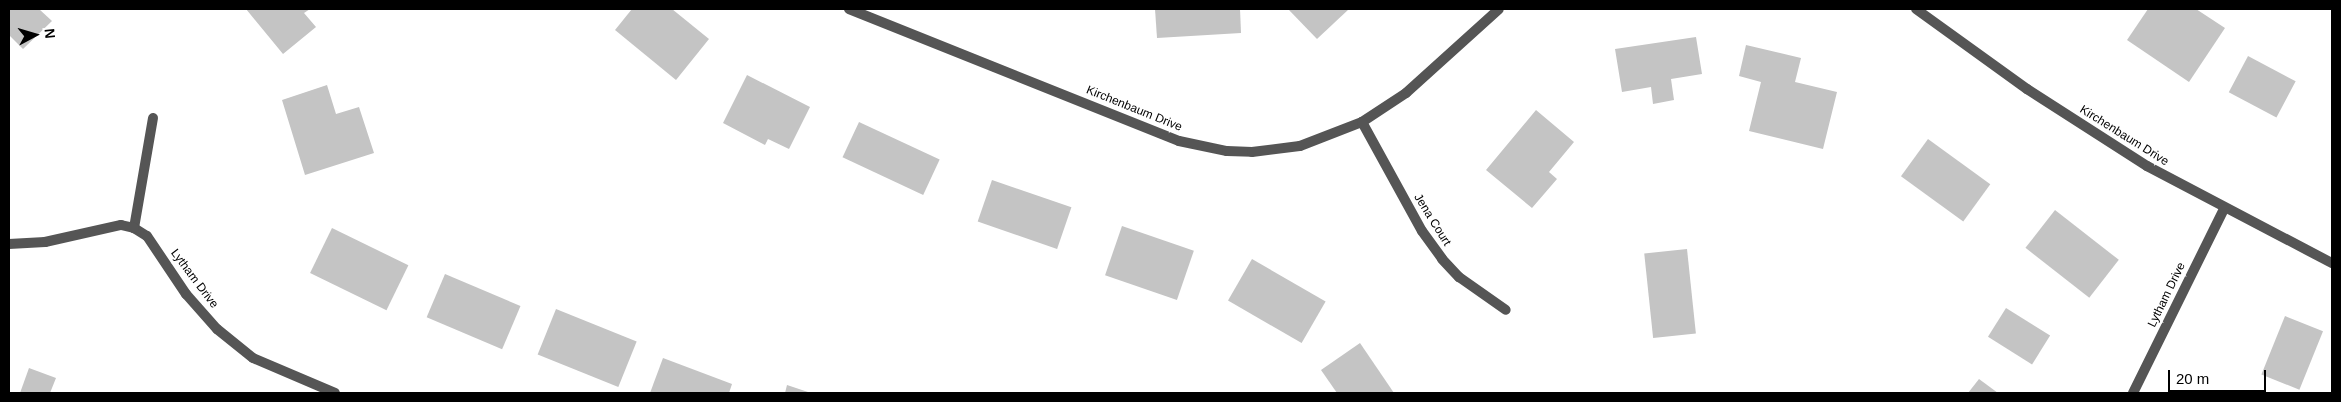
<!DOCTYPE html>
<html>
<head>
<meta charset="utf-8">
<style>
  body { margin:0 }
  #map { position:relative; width:2341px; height:402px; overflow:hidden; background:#fff; font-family:Arial,sans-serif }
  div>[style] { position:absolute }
  .building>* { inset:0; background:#c4c4c4; transform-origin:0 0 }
  .street>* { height:10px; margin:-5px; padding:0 5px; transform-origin:5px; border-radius:5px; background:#555 }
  span { translate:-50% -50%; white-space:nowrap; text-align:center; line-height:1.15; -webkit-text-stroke:4px #fff; paint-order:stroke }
  .street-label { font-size:12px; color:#000 }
  .frame { position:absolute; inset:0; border:10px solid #000; pointer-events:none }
  .north { position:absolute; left:10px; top:10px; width:50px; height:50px; -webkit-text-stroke:4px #fff; paint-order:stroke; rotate:84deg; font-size:14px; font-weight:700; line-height:20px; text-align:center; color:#000 }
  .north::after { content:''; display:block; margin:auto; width:18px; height:22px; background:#000; clip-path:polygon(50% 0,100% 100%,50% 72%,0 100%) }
  .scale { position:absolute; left:2168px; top:370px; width:98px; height:22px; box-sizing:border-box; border:2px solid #000; border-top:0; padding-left:6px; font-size:15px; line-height:18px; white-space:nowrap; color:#000; -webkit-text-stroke:4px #fff; paint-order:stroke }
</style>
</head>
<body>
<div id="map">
  <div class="building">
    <div style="clip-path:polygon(9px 9px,39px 9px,52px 21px,23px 49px,9px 35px)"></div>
    <div style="clip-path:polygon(246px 9px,310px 9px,304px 13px,316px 27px,283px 54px)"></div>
    <div style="clip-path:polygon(632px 9px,672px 9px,709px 39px,676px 80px,615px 30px)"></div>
    <div style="clip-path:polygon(1155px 9px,1240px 9px,1241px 33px,1157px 38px)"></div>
    <div style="clip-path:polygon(1288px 9px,1349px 9px,1317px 39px)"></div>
    <div style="clip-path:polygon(2148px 9px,2196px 9px,2225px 28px,2189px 82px,2127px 40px)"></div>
    <div style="clip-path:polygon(1696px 37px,1702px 74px,1671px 79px,1674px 100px,1653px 104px,1651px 87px,1622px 92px,1615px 49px)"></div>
    <div style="clip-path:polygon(1746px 45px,1801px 58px,1795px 82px,1837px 92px,1823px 149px,1749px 131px,1761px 82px,1739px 76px)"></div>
    <div style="left:2248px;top:56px;width:54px;height:41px;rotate:28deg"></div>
    <div style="clip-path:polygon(747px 75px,810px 107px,789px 149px,768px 139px,765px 145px,723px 123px)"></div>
    <div style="clip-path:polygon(327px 85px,336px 114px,359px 107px,374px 153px,305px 175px,282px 100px)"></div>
    <div style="clip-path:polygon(1536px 110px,1574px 142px,1549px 172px,1557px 179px,1532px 208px,1486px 170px)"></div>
    <div style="left:859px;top:122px;width:89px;height:39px;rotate:25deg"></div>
    <div style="left:1928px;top:139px;width:77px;height:46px;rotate:36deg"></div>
    <div style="left:992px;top:180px;width:84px;height:44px;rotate:19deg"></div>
    <div style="left:2055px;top:210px;width:81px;height:48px;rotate:38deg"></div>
    <div style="left:1122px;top:226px;width:76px;height:52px;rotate:19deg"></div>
    <div style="left:332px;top:228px;width:85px;height:50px;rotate:26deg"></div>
    <div style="left:1687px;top:249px;width:85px;height:43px;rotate:84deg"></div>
    <div style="left:1252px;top:259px;width:85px;height:48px;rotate:30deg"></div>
    <div style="left:445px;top:274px;width:82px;height:47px;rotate:23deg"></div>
    <div style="left:2006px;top:308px;width:52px;height:34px;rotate:32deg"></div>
    <div style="left:556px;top:309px;width:87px;height:49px;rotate:22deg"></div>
    <div style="left:2285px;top:316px;width:41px;height:63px;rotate:22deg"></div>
    <div style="clip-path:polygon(1360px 343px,1394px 393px,1337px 393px,1321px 370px)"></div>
    <div style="clip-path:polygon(663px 358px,732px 384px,729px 393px,650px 393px)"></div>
    <div style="clip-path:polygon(29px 368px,56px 378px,50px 393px,20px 393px)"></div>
    <div style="clip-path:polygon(1979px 379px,1998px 393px,1968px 393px)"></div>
    <div style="clip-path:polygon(787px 385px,811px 393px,785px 393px)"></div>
  </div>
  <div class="street">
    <div style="left:849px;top:9px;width:355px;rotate:21.8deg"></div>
    <div style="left:1179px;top:141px;width:49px;rotate:11.8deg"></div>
    <div style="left:1227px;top:151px;width:25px;rotate:2deg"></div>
    <div style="left:1252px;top:152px;width:48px;rotate:-7.1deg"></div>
    <div style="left:1300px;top:146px;width:66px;rotate:-21.2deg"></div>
    <div style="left:1362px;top:122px;width:53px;rotate:-33.4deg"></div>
    <div style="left:1406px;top:93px;width:125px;rotate:-42.1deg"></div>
    <div style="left:1916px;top:9px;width:137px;rotate:35.8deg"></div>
    <div style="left:2027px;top:89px;width:143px;rotate:32.7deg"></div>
    <div style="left:2147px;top:166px;width:209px;rotate:27.7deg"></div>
    <div style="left:153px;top:118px;width:112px;rotate:99.8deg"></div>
    <div style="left:134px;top:228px;width:15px;rotate:32deg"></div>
    <div style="left:147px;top:236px;width:70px;rotate:56.1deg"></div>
    <div style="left:186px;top:294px;width:47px;rotate:48.5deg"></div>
    <div style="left:217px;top:329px;width:46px;rotate:38.9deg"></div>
    <div style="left:253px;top:358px;width:89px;rotate:23.1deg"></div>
    <div style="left:1362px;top:122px;width:124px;rotate:61.2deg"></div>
    <div style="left:1422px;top:231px;width:34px;rotate:54deg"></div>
    <div style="left:1442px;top:259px;width:25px;rotate:47deg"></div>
    <div style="left:1459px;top:277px;width:57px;rotate:35.1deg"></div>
    <div style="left:9px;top:244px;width:36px;rotate:-3deg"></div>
    <div style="left:45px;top:242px;width:78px;rotate:-12.6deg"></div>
    <div style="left:121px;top:225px;width:13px;rotate:13deg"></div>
    <div style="left:2133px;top:393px;width:205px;rotate:-63.7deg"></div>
  </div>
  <div class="street-label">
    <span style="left:1134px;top:109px;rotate:22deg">Kirchenbaum Drive</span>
    <span style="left:2124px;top:136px;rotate:32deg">Kirchenbaum Drive</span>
    <span style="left:1432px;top:220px;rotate:58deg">Jena Court</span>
    <span style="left:194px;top:279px;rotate:53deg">Lytham Drive</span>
    <span style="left:2167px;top:295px;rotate:-64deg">Lytham Drive</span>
  </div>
  <div class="frame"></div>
  <div class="north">N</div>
  <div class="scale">20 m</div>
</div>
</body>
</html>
